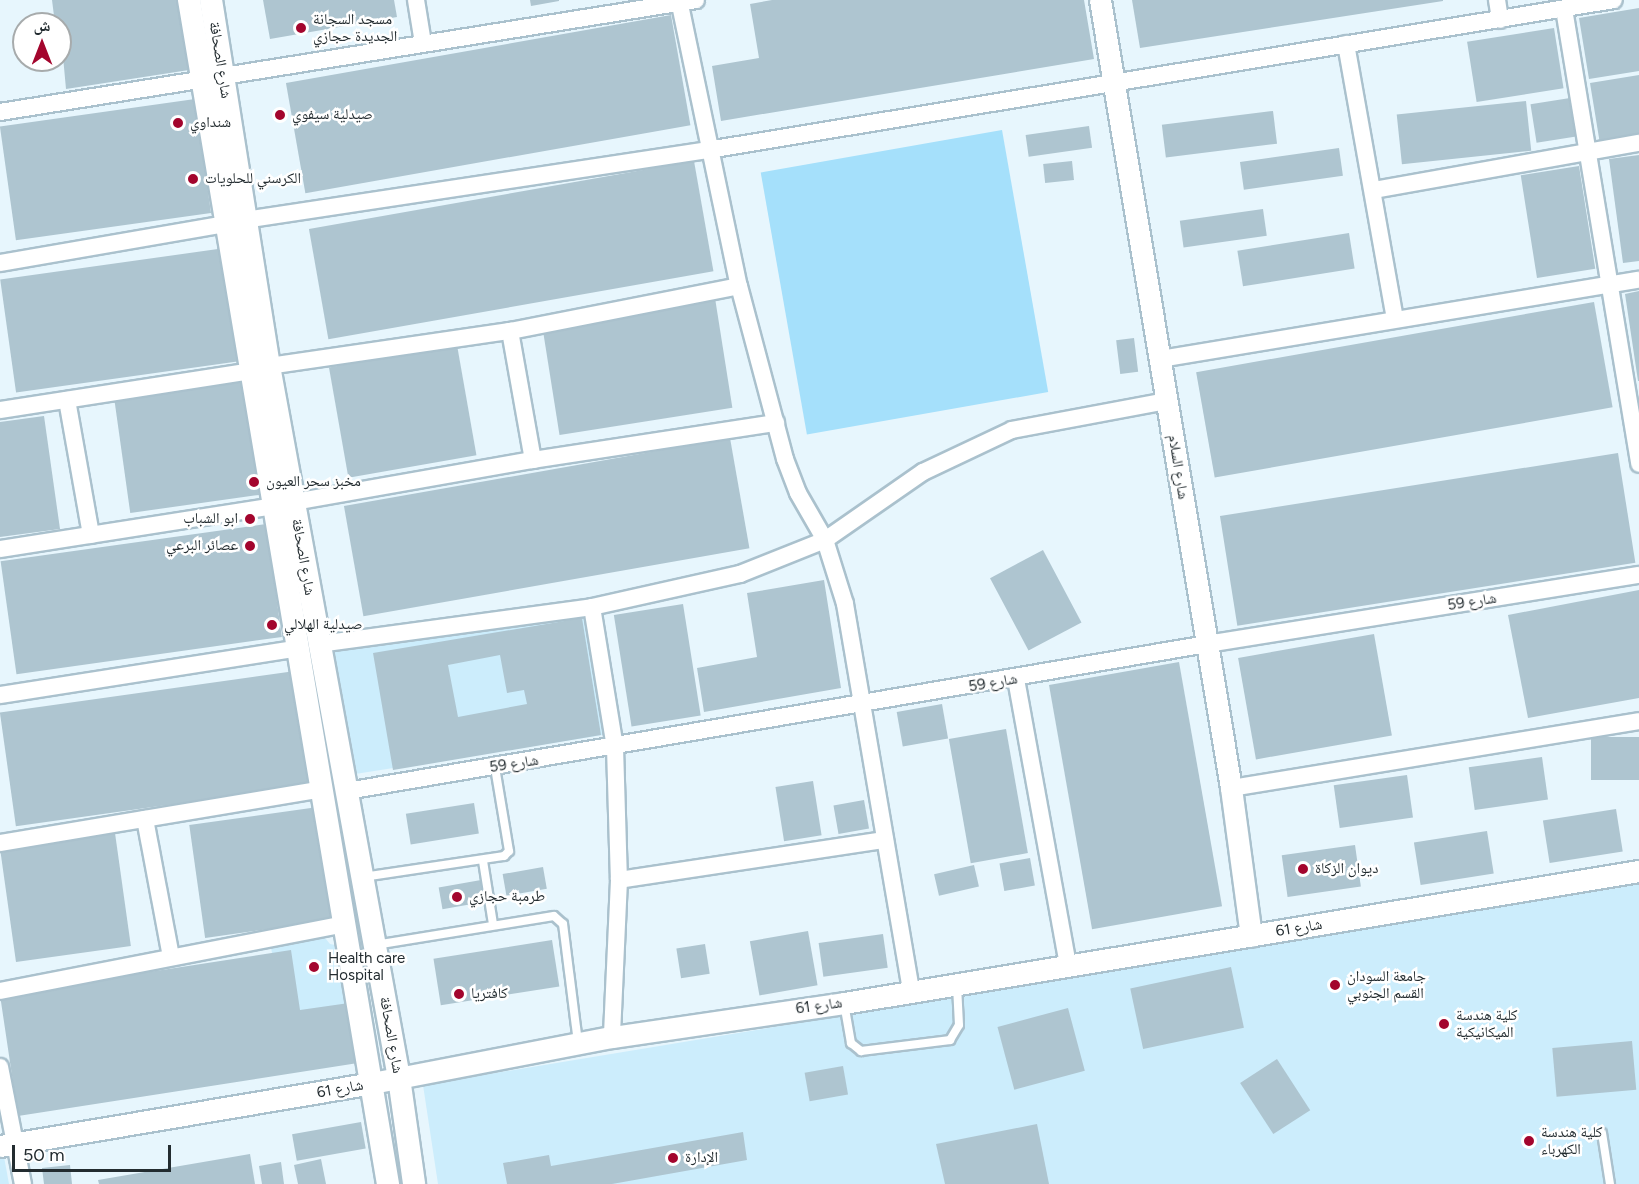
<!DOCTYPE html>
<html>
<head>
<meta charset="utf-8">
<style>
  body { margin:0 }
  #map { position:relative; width:1639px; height:1184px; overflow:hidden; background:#e7f6fd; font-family:Figtree,"Noto Naskh Arabic",sans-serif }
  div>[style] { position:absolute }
  .built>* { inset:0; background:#ccedfc; transform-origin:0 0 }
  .green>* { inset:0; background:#a5e0fb; transform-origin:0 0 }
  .building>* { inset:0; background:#aec5d0; transform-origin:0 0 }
  .roads { filter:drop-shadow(2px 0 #aac1cd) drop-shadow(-2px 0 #aac1cd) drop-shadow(0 2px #aac1cd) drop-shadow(0 -2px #aac1cd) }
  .service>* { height:8px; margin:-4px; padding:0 4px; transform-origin:4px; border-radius:4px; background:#fff }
  .minor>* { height:16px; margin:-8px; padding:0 8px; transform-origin:8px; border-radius:8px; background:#fff }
  .tertiary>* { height:21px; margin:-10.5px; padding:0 10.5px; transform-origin:10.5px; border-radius:10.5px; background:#fff }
  .secondary>* { height:22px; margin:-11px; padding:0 11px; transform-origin:11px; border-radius:11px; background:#fff }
  .dots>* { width:16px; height:16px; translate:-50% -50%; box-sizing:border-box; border:3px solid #fff; border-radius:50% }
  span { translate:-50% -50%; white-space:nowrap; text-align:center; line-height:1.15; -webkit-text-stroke:5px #fff; paint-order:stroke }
  .poi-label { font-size:15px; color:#232c30 }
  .left { translate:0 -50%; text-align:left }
  .right { translate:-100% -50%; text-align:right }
  .street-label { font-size:15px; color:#232c30 }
  .north { position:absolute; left:12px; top:12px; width:60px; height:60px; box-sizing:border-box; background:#fff; border:2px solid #a7abac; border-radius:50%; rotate:0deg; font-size:16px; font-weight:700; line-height:24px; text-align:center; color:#232c30 }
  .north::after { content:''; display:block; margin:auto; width:21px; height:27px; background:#a3052d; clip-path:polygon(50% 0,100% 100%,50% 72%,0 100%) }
  .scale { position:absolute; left:12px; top:1145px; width:159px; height:27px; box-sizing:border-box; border:3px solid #232c30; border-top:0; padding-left:8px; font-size:18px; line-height:21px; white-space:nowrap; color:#232c30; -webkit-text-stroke:4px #fff; paint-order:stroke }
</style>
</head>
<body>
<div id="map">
  <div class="built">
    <div style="left:586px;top:612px;width:124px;height:255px;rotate:81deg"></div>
    <div style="clip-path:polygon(1639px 884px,1639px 1184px,438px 1184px,423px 1085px)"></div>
    <div style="clip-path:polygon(321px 933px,330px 944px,350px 948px,358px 1003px,283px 1013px,270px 942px)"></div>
    <div style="clip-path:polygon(0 1135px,9px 1184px,0 1184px)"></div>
  </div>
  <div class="green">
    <div style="left:1002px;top:130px;width:266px;height:245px;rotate:80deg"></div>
  </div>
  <div class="building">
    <div style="clip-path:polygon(52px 0,178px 0,189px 70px,66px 89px,60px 24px,55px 24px)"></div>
    <div style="clip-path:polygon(263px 0,394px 0,397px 17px,270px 39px)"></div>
    <div style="clip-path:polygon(530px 0,559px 0,559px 1px,531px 6px)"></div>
    <div style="clip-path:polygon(772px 0,1084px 0,1094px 59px,721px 121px,712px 66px,759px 58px,750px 4px)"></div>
    <div style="clip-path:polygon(1132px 0,1443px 0,1443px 1px,1140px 48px)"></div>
    <div style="clip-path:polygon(1639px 8px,1639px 71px,1589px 79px,1579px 18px)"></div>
    <div style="left:671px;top:15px;width:112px;height:391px;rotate:80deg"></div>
    <div style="left:1554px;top:28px;width:61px;height:88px;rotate:81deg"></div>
    <div style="clip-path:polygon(1639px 75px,1639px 138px,1600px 144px,1590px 83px)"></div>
    <div style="left:1570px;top:98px;width:39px;height:40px;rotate:81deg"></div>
    <div style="left:195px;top:99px;width:115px;height:197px;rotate:82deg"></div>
    <div style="left:1526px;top:101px;width:50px;height:130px;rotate:84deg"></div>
    <div style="left:1273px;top:111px;width:33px;height:112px;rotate:83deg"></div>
    <div style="left:1089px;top:126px;width:22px;height:64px;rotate:82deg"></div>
    <div style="left:1339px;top:148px;width:28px;height:100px;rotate:82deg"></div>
    <div style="clip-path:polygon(1639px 155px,1639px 261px,1623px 263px,1609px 159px)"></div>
    <div style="left:694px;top:161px;width:112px;height:391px;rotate:80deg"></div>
    <div style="left:1072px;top:161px;width:19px;height:29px;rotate:84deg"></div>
    <div style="left:1579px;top:166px;width:104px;height:59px;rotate:81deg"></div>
    <div style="left:1263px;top:209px;width:27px;height:84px;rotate:82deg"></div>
    <div style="left:1349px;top:233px;width:36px;height:113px;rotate:81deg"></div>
    <div style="left:225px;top:248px;width:114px;height:227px;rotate:82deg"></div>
    <div style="clip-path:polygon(1639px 291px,1639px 381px,1638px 381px,1625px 294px)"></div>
    <div style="left:715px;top:298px;width:111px;height:175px;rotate:81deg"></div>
    <div style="left:1594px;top:302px;width:107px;height:404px;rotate:80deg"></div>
    <div style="left:1134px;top:338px;width:34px;height:18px;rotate:83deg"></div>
    <div style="left:457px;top:345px;width:112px;height:130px;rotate:80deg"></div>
    <div style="left:243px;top:381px;width:115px;height:130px;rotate:82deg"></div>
    <div style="clip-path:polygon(44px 416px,60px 529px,0 537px,0 422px)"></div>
    <div style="left:730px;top:438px;width:112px;height:392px;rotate:80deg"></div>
    <div style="left:1618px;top:453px;width:111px;height:403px;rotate:81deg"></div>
    <div style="left:266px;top:524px;width:114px;height:268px;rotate:82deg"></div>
    <div style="left:1043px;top:550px;width:82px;height:60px;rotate:62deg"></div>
    <div style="clip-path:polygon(824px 580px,841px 688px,704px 712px,697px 668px,757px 657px,747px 593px)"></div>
    <div style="clip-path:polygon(1639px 590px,1639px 698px,1528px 718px,1508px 615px)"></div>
    <div style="left:683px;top:604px;width:113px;height:70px;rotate:81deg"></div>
    <div style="clip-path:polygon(evenodd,582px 618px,601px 735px,393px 770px,373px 653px,582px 618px,500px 655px,507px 693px,524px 690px,527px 704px,458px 717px,448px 665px,500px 655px)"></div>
    <div style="left:1374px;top:634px;width:103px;height:138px;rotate:80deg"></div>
    <div style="left:1179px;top:662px;width:248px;height:132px;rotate:80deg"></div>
    <div style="left:295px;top:671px;width:115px;height:298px;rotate:82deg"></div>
    <div style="left:942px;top:704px;width:35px;height:46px;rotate:80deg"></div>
    <div style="left:1006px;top:729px;width:126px;height:58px;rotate:80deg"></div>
    <div style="left:1639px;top:737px;width:43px;height:48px;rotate:90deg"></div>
    <div style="left:1542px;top:757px;width:43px;height:74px;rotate:82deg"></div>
    <div style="left:1407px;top:775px;width:43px;height:74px;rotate:82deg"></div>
    <div style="left:813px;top:781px;width:55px;height:38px;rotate:81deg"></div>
    <div style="left:864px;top:800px;width:29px;height:31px;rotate:80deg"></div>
    <div style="left:474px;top:803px;width:31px;height:69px;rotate:81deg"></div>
    <div style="left:318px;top:807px;width:114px;height:130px;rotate:82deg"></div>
    <div style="left:1616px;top:809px;width:43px;height:74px;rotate:81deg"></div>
    <div style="left:1487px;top:831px;width:43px;height:74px;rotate:81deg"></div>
    <div style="left:115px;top:833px;width:114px;height:116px;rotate:82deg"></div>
    <div style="left:1355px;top:845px;width:42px;height:74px;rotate:82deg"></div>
    <div style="left:1030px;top:858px;width:28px;height:31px;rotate:80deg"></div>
    <div style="left:974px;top:865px;width:22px;height:41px;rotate:77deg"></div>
    <div style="left:543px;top:867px;width:22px;height:41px;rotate:80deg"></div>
    <div style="left:481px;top:880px;width:22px;height:43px;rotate:80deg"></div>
    <div style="left:808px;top:931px;width:55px;height:59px;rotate:80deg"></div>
    <div style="left:883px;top:934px;width:34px;height:65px;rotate:82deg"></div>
    <div style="left:552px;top:940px;width:47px;height:120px;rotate:81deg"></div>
    <div style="left:705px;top:944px;width:30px;height:29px;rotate:81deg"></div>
    <div style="clip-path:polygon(291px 950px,300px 1010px,349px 1003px,358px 1063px,18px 1116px,0 995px)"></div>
    <div style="left:1231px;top:967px;width:62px;height:103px;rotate:78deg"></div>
    <div style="left:1068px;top:1008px;width:65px;height:73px;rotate:75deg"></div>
    <div style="left:1632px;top:1041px;width:49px;height:80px;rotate:85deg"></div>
    <div style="left:1277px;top:1059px;width:61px;height:44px;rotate:57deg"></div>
    <div style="left:843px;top:1066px;width:29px;height:39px;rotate:80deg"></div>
    <div style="left:361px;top:1122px;width:27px;height:70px;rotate:80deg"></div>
    <div style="clip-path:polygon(1037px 1124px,1049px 1184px,945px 1184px,936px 1144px)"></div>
    <div style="clip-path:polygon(743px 1132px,747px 1160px,612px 1184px,507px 1184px,503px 1163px,549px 1155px,551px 1166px)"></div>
    <div style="clip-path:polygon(250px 1154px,255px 1184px,99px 1184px,98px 1180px)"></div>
    <div style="clip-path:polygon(321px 1159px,326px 1184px,298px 1184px,294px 1165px)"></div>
    <div style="clip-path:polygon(281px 1162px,284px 1184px,262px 1184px,259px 1166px)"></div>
    <div style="clip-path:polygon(70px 1165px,72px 1184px,44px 1184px,42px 1168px)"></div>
  </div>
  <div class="roads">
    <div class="service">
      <div style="left:483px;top:861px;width:64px;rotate:81deg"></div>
      <div style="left:363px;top:877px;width:143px;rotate:-8.5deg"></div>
      <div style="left:504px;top:856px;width:7px;rotate:-45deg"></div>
      <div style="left:509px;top:851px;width:85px;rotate:-99.5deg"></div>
      <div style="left:375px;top:945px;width:181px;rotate:-9.2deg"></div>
      <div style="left:554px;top:916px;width:12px;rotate:42deg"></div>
      <div style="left:563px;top:924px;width:120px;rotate:82.8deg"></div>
      <div style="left:844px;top:1003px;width:41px;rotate:80.1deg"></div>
      <div style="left:851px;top:1043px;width:13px;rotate:39deg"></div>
      <div style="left:861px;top:1051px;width:90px;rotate:-7deg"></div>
      <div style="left:950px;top:1040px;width:17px;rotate:-59deg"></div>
      <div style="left:959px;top:1025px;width:40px;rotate:-92.9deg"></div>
      <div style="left:1602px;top:1133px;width:52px;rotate:81.1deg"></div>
    </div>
    <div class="minor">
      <div style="left:416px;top:0;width:44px;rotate:80.8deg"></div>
      <div style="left:679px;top:0;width:292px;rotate:78.2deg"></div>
      <div style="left:739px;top:286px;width:179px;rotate:75.1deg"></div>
      <div style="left:785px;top:459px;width:36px;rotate:69deg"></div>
      <div style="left:798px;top:493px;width:54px;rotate:60.1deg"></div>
      <div style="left:825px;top:540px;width:67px;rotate:72.6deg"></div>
      <div style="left:845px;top:604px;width:394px;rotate:80.3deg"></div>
      <div style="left:1497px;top:0;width:20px;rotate:81deg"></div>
      <div style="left:1564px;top:9px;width:461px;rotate:80.6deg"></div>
      <div style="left:1346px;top:44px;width:279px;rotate:79.9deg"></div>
      <div style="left:0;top:112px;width:705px;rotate:-9.14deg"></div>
      <div style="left:1374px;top:190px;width:269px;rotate:-10.1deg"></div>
      <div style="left:245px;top:220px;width:468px;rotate:-8.6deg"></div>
      <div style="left:708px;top:150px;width:918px;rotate:-9.4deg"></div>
      <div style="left:0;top:263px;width:229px;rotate:-9.8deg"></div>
      <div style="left:510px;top:331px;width:131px;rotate:79.9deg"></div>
      <div style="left:1160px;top:359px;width:485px;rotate:-9.4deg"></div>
      <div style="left:269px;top:366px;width:244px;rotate:-8.3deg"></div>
      <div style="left:510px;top:331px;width:233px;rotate:-11.1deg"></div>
      <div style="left:67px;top:400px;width:137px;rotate:79.9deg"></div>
      <div style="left:0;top:410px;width:254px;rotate:-8.8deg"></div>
      <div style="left:294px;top:502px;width:243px;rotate:-10deg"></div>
      <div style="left:533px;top:460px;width:246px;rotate:-8.7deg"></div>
      <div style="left:0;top:549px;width:277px;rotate:-8.9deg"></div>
      <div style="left:592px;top:607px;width:142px;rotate:80.7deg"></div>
      <div style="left:615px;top:747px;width:133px;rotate:88.3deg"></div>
      <div style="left:619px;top:880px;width:157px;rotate:92.6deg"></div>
      <div style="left:319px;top:644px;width:275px;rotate:-7.7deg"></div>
      <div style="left:592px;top:607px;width:152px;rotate:-12.6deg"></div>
      <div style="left:740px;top:574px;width:92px;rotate:-21.8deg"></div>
      <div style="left:825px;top:540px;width:119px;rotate:-34.8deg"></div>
      <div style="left:923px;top:472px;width:98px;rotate:-25.3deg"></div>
      <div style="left:1012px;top:430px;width:158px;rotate:-10.6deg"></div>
      <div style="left:1016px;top:679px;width:291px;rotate:79.7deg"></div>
      <div style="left:0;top:695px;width:303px;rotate:-8.9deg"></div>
      <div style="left:1231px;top:788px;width:413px;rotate:-9.3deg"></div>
      <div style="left:347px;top:791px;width:872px;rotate:-9.7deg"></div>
      <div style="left:1207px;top:644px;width:437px;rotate:-9.1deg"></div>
      <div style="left:145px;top:819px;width:139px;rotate:79.3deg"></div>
      <div style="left:0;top:843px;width:328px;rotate:-9.5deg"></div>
      <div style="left:619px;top:880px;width:269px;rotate:-8.6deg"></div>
      <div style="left:0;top:991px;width:352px;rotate:-11deg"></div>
      <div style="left:0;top:1067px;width:119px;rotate:78.9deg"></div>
    </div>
    <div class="tertiary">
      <div style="left:1100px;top:0;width:799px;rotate:80.56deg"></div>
      <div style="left:1231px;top:788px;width:149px;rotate:82.3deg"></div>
      <div style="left:0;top:1146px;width:377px;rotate:-9.6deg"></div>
      <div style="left:372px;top:1083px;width:244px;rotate:-10.9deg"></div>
      <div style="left:612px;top:1037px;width:234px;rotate:-8.3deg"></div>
      <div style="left:844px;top:1003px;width:806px;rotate:-9.43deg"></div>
    </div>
    <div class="secondary">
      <div style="left:189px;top:0;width:1201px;rotate:80.46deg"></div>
      <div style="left:211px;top:0;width:371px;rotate:81deg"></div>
      <div style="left:269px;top:366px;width:724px;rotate:79.65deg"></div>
      <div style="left:399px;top:1078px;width:107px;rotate:81.9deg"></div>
    </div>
  </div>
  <div class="dots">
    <div style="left:301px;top:28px;background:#a3052d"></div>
    <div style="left:280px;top:115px;background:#a3052d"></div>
    <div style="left:178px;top:123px;background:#a3052d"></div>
    <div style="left:193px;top:179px;background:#a3052d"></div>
    <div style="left:254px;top:482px;background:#a3052d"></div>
    <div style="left:250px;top:519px;background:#a3052d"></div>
    <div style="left:250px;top:546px;background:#a3052d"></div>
    <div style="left:272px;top:625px;background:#a3052d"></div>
    <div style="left:1303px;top:869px;background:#a3052d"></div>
    <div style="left:457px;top:897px;background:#a3052d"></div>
    <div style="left:314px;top:967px;background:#a3052d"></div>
    <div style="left:1335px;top:985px;background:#a3052d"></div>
    <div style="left:459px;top:994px;background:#a3052d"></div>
    <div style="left:1444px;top:1024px;background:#a3052d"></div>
    <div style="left:1529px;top:1141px;background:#a3052d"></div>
    <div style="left:673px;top:1158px;background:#a3052d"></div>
  </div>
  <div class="poi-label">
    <span class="left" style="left:313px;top:28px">مسجد السجانة<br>الجديدة حجازي</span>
    <span class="left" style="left:292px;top:115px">صيدلية سيفوي</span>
    <span class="left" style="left:190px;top:123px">شنداوي</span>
    <span class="left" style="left:205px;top:179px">الكرسني للحلويات</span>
    <span class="left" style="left:266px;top:482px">مخبز سحر العيون</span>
    <span class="right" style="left:238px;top:519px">ابو الشباب</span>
    <span class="right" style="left:238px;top:546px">عصائر البرعي</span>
    <span class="left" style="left:284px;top:625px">صيدلية الهلالي</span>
    <span class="left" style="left:1315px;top:869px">ديوان الزكاة</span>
    <span class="left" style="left:469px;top:897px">طرمبة حجازي</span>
    <span class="left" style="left:328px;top:967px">Health care<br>Hospital</span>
    <span class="left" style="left:1347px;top:985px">جامعة السودان<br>القسم الجنوبي</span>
    <span class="left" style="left:471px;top:994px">كافتريا</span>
    <span class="left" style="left:1456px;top:1024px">كلية هندسة<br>الميكانيكية</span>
    <span class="left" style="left:1541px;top:1141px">كلية هندسة<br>الكهرباء</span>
    <span class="left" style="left:685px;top:1158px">الإدارة</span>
  </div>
  <div class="street-label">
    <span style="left:220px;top:60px;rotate:81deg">شارع الصحافة</span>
    <span style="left:1178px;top:467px;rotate:81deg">شارع السلام</span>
    <span style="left:303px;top:557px;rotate:80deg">شارع الصحافة</span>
    <span style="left:1472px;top:602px;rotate:-9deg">شارع 59</span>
    <span style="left:993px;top:683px;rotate:-10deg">شارع 59</span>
    <span style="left:514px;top:764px;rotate:-9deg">شارع 59</span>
    <span style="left:1299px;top:928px;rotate:-9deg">شارع 61</span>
    <span style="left:819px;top:1006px;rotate:-8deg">شارع 61</span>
    <span style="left:391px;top:1035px;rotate:80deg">شارع الصحافة</span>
    <span style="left:340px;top:1089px;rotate:-10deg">شارع 61</span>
  </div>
  <div class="north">ش</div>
  <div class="scale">50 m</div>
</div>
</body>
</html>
